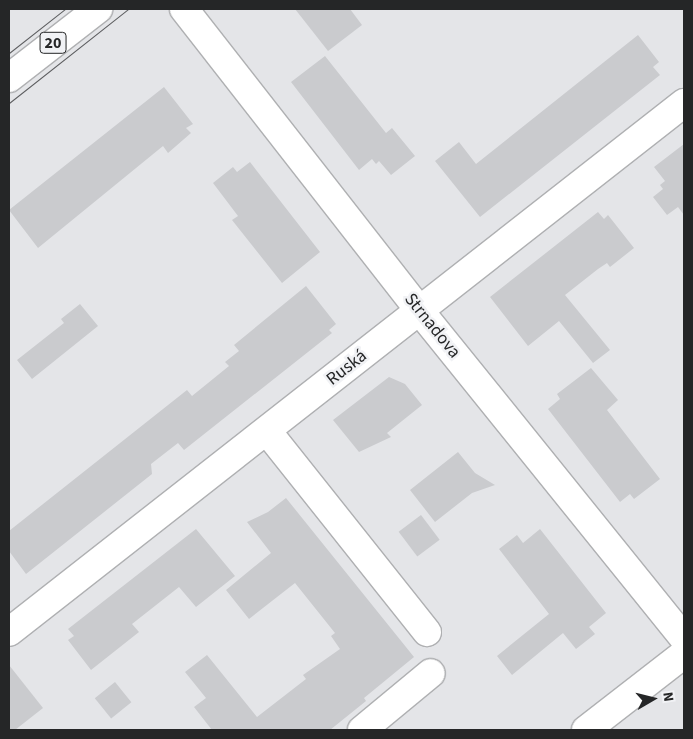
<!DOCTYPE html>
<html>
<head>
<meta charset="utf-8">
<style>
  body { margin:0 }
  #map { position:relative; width:693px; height:739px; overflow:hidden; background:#e4e5e8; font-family:"Source Sans 3",sans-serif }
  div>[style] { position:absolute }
  .building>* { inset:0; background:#cacbce; transform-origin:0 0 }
  .roads { filter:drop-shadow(1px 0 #afb0b2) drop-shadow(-1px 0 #afb0b2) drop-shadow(0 1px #afb0b2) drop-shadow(0 -1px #afb0b2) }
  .street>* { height:28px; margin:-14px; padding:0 14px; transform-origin:14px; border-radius:14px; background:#fff }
  .primary>* { height:28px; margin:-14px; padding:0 14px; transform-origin:14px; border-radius:14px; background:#fff }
  .tram>* { height:1px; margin:-0.5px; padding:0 0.5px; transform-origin:0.5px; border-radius:0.5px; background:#5d5e60 }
  span { translate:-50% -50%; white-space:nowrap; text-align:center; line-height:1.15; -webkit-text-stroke:5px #f1f2f5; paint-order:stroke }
  .shield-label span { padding:1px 4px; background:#f1f2f5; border:1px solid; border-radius:4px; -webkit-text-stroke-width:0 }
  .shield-label { font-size:16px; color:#252627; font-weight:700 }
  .street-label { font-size:18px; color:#252627 }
  .frame { position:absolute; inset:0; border:10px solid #252627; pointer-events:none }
  .north { position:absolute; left:628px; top:674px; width:50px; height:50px; -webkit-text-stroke:4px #f1f2f5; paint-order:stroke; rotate:82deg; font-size:14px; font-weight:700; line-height:20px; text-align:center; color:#252627 }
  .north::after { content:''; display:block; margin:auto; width:18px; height:22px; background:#252627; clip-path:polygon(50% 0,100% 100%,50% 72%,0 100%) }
</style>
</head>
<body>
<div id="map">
  <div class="building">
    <div style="clip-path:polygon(295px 9px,350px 9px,362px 25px,328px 51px)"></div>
    <div style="clip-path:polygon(638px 35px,659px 62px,653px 67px,660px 75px,480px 217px,435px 161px,459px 142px,476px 164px)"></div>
    <div style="clip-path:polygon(325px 56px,386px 133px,392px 128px,415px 156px,391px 175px,379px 161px,376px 164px,372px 159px,359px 170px,291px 82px)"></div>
    <div style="clip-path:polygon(164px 87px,193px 124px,186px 128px,191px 133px,168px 153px,163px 146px,38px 248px,9px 210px)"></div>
    <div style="clip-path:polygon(684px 144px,684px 215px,678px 207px,667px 215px,653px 197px,663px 189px,660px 185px,665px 181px,654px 167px)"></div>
    <div style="clip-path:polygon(250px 162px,320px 252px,282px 283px,232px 220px,238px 216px,213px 183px,233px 167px,237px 172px)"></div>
    <div style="clip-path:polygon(598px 212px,604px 219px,608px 215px,634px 248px,610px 267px,607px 263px,598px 269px,565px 295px,610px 350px,593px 363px,559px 321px,528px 346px,490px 297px)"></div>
    <div style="clip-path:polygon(306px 286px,336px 324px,329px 330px,332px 333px,184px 450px,178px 443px,151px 464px,152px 474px,26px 574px,9px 551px,9px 531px,187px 390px,192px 396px,229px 366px,225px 362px,239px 351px,234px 345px)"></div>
    <div style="clip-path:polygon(80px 304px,98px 326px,32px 379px,17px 360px,64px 323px,61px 319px)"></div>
    <div style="clip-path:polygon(591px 368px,618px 400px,607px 410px,660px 479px,634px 499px,630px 494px,620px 502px,548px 409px,560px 399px,557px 394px)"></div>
    <div style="clip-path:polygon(389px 377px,405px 384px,422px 405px,387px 433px,391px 437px,359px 452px,333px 420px)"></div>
    <div style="clip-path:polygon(458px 452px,475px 473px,495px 485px,472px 493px,435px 522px,410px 490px)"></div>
    <div style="clip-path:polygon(286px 498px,414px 657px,364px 698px,366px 701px,330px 730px,212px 730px,194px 707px,206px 698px,185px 672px,207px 655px,257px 717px,306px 679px,303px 675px,340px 649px,331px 636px,335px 633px,295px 583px,249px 619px,226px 590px,271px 553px,247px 522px,268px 512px)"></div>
    <div style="left:421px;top:515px;width:31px;height:28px;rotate:53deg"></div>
    <div style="clip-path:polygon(196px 529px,235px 576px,196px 607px,179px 587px,132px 624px,139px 632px,91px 670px,68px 640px,74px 636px,68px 629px)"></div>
    <div style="clip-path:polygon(540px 529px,606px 613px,589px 627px,595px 634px,576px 649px,563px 633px,512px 675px,497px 656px,549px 614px,499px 549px,517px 535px,523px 543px)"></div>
    <div style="clip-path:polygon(9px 665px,43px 708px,15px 730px,9px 730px)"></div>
    <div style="left:115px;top:682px;width:26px;height:26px;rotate:51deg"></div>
  </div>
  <div class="roads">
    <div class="street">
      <div style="left:184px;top:9px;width:382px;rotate:52deg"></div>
      <div style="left:419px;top:310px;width:422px;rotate:51.1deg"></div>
      <div style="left:267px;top:431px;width:257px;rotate:51.5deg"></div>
      <div style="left:9px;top:632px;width:858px;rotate:-38.09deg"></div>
      <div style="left:362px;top:730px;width:89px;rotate:-39.6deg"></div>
      <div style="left:586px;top:730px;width:124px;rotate:-37.8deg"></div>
    </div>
    <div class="primary">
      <div style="left:9px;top:78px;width:113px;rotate:-37.8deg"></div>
    </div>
  </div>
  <div class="tram">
    <div style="left:9px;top:53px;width:71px;rotate:-38.2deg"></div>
    <div style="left:9px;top:103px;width:152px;rotate:-38.3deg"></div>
  </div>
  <div class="shield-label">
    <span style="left:53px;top:43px">20</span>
  </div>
  <div class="street-label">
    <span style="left:432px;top:326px;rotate:51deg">Strnadova</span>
    <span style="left:347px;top:368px;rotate:-38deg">Ruská</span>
  </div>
  <div class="frame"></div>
  <div class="north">N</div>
</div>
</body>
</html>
